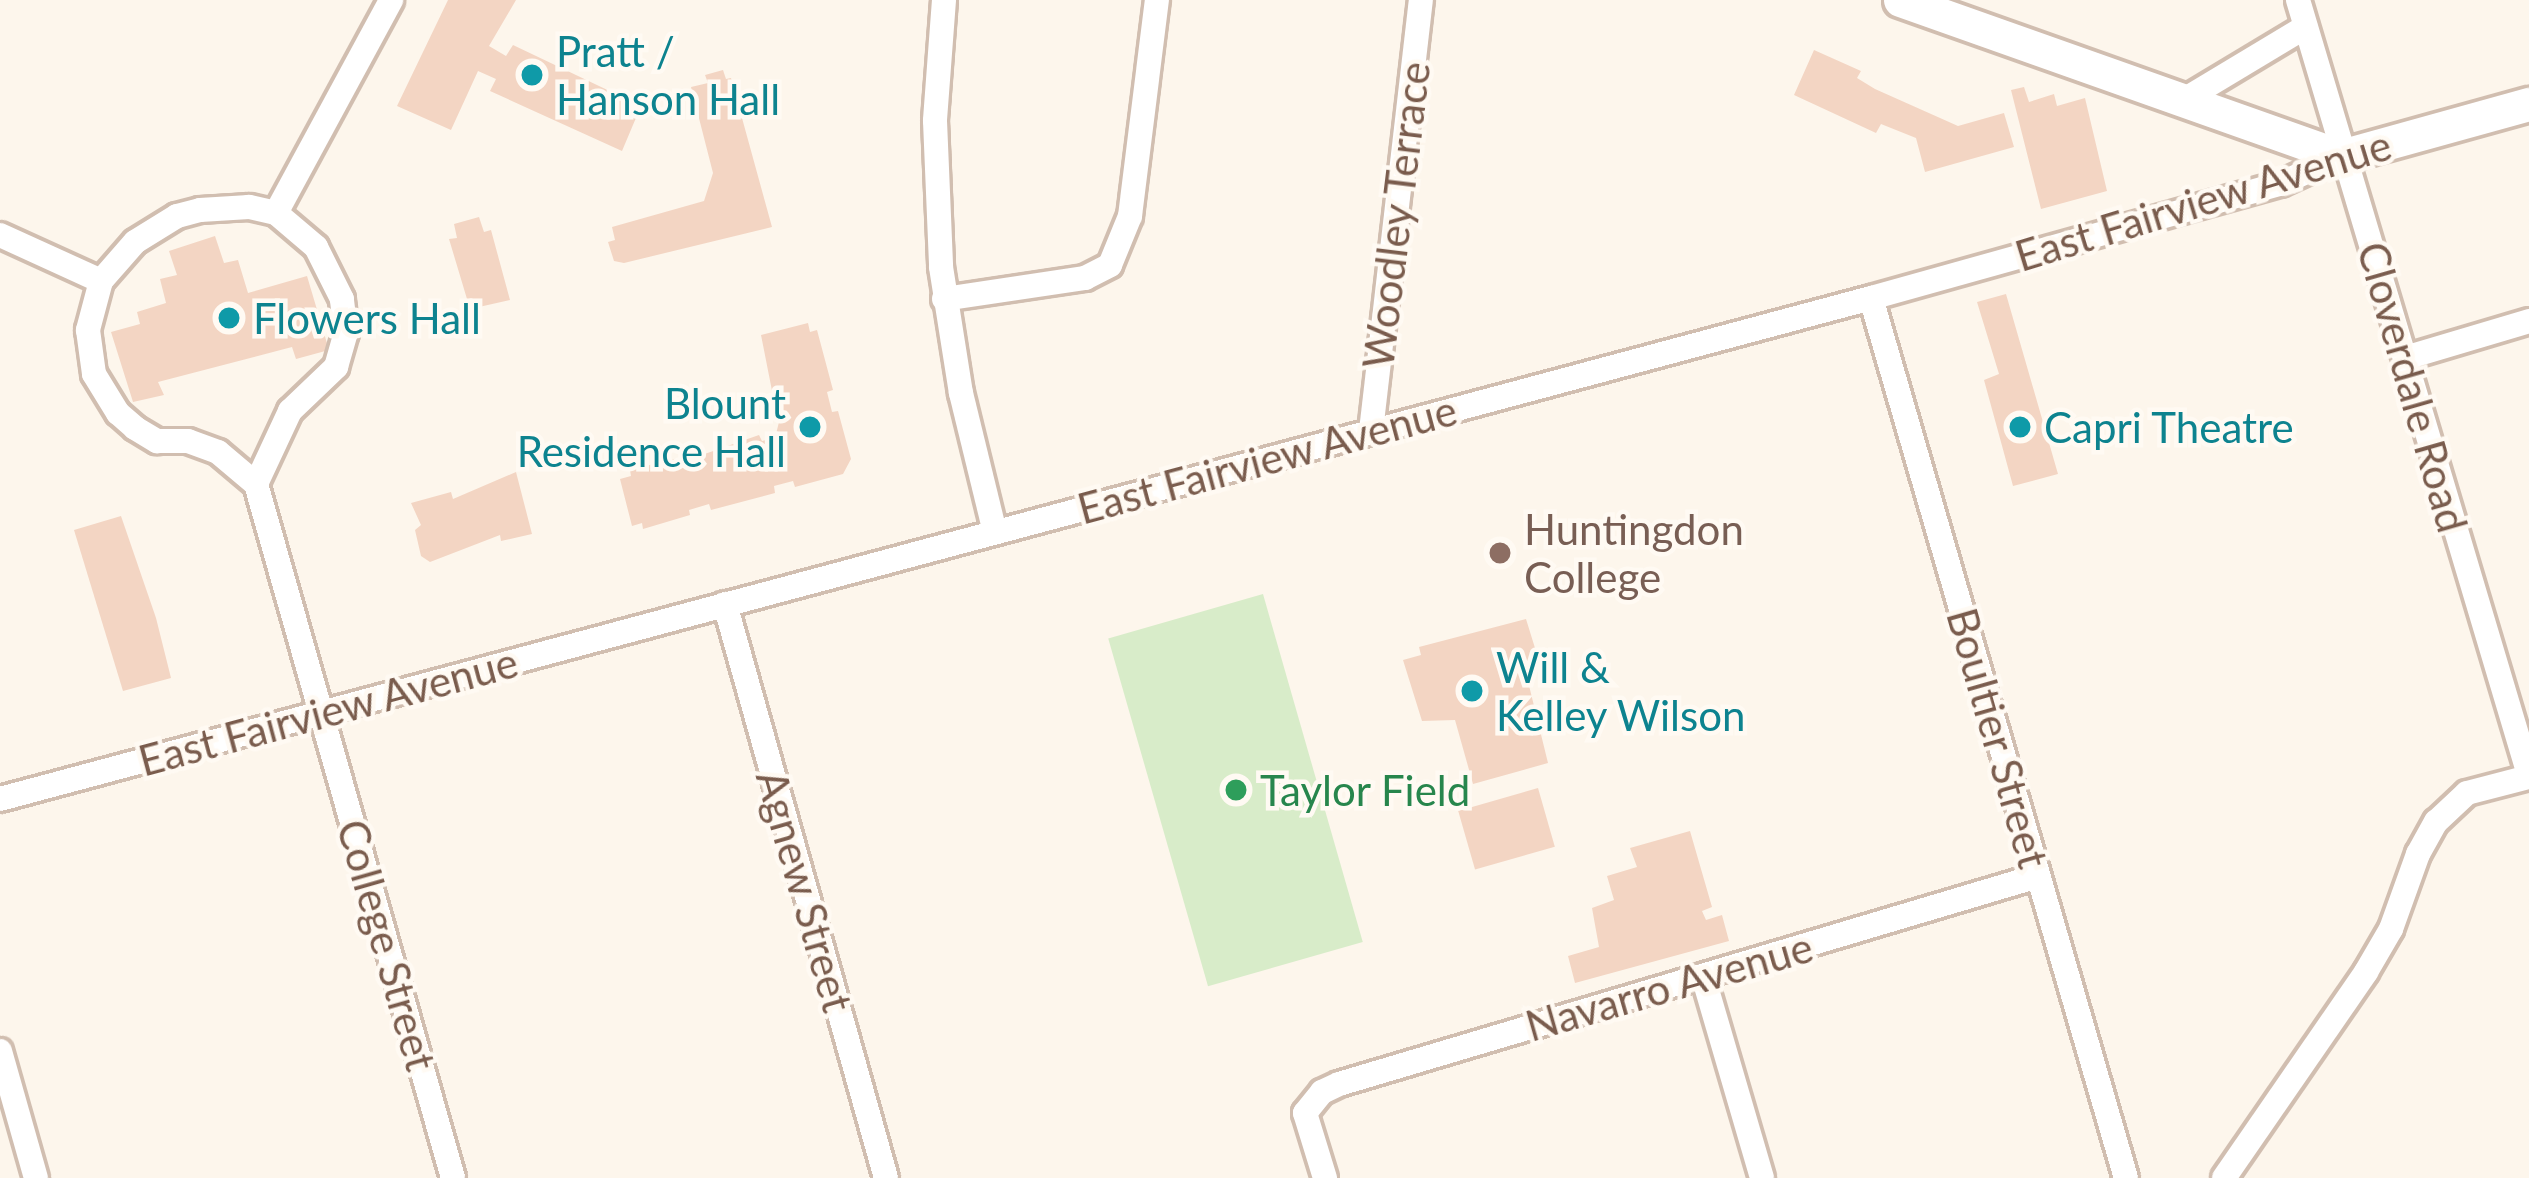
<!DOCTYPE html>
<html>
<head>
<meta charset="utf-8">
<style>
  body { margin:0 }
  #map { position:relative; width:2529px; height:1178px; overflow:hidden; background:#fdf6ec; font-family:Lato,sans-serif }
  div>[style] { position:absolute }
  .green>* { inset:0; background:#d8ecc9; transform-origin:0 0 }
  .building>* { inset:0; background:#f3d5c3; transform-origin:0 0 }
  .roads { filter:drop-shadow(3px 0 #d1beb0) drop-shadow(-3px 0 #d1beb0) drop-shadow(0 3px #d1beb0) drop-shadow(0 -3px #d1beb0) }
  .minor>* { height:24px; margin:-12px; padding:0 12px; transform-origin:12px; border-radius:12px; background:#fff }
  .secondary>* { height:33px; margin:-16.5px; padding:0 16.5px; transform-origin:16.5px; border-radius:16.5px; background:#fff }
  .dots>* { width:33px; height:33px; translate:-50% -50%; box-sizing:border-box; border:6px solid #fffaf3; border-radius:50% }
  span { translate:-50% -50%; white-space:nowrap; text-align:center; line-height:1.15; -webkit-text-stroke:9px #fffaf3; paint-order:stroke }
  .culture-label { font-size:42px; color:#0d838f }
  .left { translate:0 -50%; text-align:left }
  .right { translate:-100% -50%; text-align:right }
  .street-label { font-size:42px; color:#7a5c4d }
  .education-label { font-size:42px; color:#785e54 }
  .leisure-label { font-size:42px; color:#27864d }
</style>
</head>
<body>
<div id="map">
  <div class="green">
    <div style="left:1263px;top:594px;width:362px;height:161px;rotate:74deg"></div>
  </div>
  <div class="building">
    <div style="clip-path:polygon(448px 0,516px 0,489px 46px,506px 56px,513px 45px,641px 106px,622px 151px,490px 91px,496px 79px,478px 71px,451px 130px,397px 106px)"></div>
    <div style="clip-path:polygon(1814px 50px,1861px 71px,1857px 78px,1875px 89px,1958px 126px,2004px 113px,2014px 147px,1925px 172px,1916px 138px,1881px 124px,1876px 133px,1794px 95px)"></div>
    <div style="clip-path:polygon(723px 70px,726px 79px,731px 78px,772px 227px,624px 263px,614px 261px,608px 242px,615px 240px,612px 227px,704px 201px,713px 173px,691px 87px,708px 83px,705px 75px)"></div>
    <div style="clip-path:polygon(2024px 87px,2029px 102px,2054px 94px,2057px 106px,2085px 98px,2107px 191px,2041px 209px,2011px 90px)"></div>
    <div style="clip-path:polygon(479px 217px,484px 232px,491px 230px,510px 300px,470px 309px,449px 239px,457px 238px,454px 224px)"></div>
    <div style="clip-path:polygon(215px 236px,224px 263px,238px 260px,248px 293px,307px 276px,329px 350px,296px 359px,292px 347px,158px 382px,164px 395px,133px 402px,111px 332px,140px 324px,137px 312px,166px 303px,160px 279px,177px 275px,169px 251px)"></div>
    <div style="clip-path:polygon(2006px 294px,2058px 474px,2013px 486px,1984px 380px,1999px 374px,1977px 302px)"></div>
    <div style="clip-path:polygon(808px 323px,810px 332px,817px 330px,833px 390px,827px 392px,832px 412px,838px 411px,851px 459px,843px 474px,795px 487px,793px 481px,774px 486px,775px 493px,711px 510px,709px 504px,689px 510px,690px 515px,643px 529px,642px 523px,632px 526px,620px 479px,631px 476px,630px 470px,674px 459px,676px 464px,759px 435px,762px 441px,775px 438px,779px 422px,785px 420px,781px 405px,775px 406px,761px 335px)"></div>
    <div style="clip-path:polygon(516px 472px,532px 534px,501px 541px,500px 535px,430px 562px,421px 556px,415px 530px,421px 525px,411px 503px,451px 492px,453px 499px)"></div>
    <div style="clip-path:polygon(121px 516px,156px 618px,171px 678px,123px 691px,74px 530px)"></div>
    <div style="clip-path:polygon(1526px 619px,1539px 661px,1524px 665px,1548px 763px,1473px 784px,1455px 720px,1422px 721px,1403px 660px,1421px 655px,1419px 647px)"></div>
    <div style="left:1538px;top:788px;width:61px;height:83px;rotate:74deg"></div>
    <div style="clip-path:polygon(1690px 831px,1712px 907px,1702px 911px,1706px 920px,1722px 915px,1729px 941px,1575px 983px,1568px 956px,1599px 947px,1592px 908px,1614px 900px,1607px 876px,1637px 867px,1630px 848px)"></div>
  </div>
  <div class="roads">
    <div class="minor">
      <div style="left:944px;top:0;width:121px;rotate:94.3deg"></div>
      <div style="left:935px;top:121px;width:146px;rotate:87.6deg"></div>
      <div style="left:941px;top:267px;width:128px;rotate:81deg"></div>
      <div style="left:961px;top:393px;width:143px;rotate:76.3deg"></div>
      <div style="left:2298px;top:0;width:809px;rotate:73.4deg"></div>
      <div style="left:2187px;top:98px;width:138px;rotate:-31deg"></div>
      <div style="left:276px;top:213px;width:242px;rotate:-61.6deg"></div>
      <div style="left:0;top:235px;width:111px;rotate:24.5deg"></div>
      <div style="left:1871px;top:298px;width:916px;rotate:73.84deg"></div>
      <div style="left:944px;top:299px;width:143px;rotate:-8.5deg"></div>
      <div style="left:1085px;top:278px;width:28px;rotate:-27deg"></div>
      <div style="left:1110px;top:265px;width:53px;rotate:-67.8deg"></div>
      <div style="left:1130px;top:216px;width:218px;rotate:-82.9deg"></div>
      <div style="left:2405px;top:358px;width:129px;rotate:-16.6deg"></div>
      <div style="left:1371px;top:431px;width:434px;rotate:-83.4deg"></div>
      <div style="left:256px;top:484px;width:81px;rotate:-65deg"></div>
      <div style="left:290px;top:411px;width:64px;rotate:-43.7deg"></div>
      <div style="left:336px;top:367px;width:35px;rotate:-74deg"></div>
      <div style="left:346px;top:333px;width:34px;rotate:-97deg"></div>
      <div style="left:342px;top:299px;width:58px;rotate:-116.6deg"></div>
      <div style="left:316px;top:247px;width:52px;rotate:-139.6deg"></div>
      <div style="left:276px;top:213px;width:28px;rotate:-167deg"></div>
      <div style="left:249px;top:207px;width:49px;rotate:176.5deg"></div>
      <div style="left:200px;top:210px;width:24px;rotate:165deg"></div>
      <div style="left:177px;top:216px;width:49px;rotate:148.2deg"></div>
      <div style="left:135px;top:242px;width:52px;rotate:131.1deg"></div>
      <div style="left:101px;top:281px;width:51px;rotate:104.9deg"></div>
      <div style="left:88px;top:330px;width:44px;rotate:82.2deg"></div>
      <div style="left:94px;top:374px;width:46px;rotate:58.4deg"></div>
      <div style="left:118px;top:413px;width:23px;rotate:41deg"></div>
      <div style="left:135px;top:428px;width:26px;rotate:31deg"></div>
      <div style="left:157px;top:441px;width:31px"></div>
      <div style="left:188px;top:441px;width:32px;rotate:20deg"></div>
      <div style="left:218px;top:452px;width:50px;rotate:40.1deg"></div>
      <div style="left:256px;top:484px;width:721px;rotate:74.15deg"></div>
      <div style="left:725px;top:604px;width:596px;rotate:74.33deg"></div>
      <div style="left:0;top:799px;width:1937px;rotate:-14.99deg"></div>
      <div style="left:1871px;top:298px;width:425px;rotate:-15.6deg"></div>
      <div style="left:2280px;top:184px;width:67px;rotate:-24.7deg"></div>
      <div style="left:1703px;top:976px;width:210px;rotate:73.7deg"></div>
      <div style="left:0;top:1051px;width:132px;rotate:74.2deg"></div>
      <div style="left:1325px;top:1178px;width:68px;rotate:-107.1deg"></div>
      <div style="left:1305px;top:1113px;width:27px;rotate:-51deg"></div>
      <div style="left:1322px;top:1092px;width:19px;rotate:-25deg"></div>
      <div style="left:1339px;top:1084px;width:729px;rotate:-16.57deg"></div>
      <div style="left:2224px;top:1178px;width:250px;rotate:-55.4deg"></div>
      <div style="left:2366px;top:972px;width:50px;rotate:-59.8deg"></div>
      <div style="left:2391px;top:929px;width:80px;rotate:-70.2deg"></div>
      <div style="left:2418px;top:854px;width:37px;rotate:-61deg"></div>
      <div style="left:2436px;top:822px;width:42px;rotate:-43.1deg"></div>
      <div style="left:2467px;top:793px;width:64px;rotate:-14.5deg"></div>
    </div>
    <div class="secondary">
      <div style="left:1900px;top:0;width:468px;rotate:19.5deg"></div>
      <div style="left:2341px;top:156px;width:195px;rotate:-15.5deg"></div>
    </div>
  </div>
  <div class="dots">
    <div style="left:532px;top:75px;background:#0f9aa8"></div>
    <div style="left:229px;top:318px;background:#0f9aa8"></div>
    <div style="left:810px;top:427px;background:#0f9aa8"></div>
    <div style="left:2020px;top:427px;background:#0f9aa8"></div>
    <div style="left:1500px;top:553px;background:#8d6e63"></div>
    <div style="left:1472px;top:691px;background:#0f9aa8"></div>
    <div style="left:1236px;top:790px;background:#2e9e5b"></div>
  </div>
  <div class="culture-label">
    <span class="left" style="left:556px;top:75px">Pratt /<br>Hanson Hall</span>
    <span class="left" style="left:253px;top:318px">Flowers Hall</span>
    <span class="right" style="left:786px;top:427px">Blount<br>Residence Hall</span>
    <span class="left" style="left:2044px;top:427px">Capri Theatre</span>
    <span class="left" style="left:1496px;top:691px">Will &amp;<br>Kelley Wilson</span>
  </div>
  <div class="street-label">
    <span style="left:2203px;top:200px;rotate:-17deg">East Fairview Avenue</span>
    <span style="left:1396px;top:215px;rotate:-83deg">Woodley Terrace</span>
    <span style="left:2413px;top:387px;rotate:74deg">Cloverdale Road</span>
    <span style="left:1267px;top:459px;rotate:-15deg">East Fairview Avenue</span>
    <span style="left:328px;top:711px;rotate:-15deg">East Fairview Avenue</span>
    <span style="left:1998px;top:738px;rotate:74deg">Boultier Street</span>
    <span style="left:805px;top:891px;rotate:74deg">Agnew Street</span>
    <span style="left:387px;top:945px;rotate:74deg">College Street</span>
    <span style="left:1669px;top:986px;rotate:-16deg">Navarro Avenue</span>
  </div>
  <div class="education-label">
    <span class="left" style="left:1524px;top:553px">Huntingdon<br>College</span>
  </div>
  <div class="leisure-label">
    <span class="left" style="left:1260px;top:790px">Taylor Field</span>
  </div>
</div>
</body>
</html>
